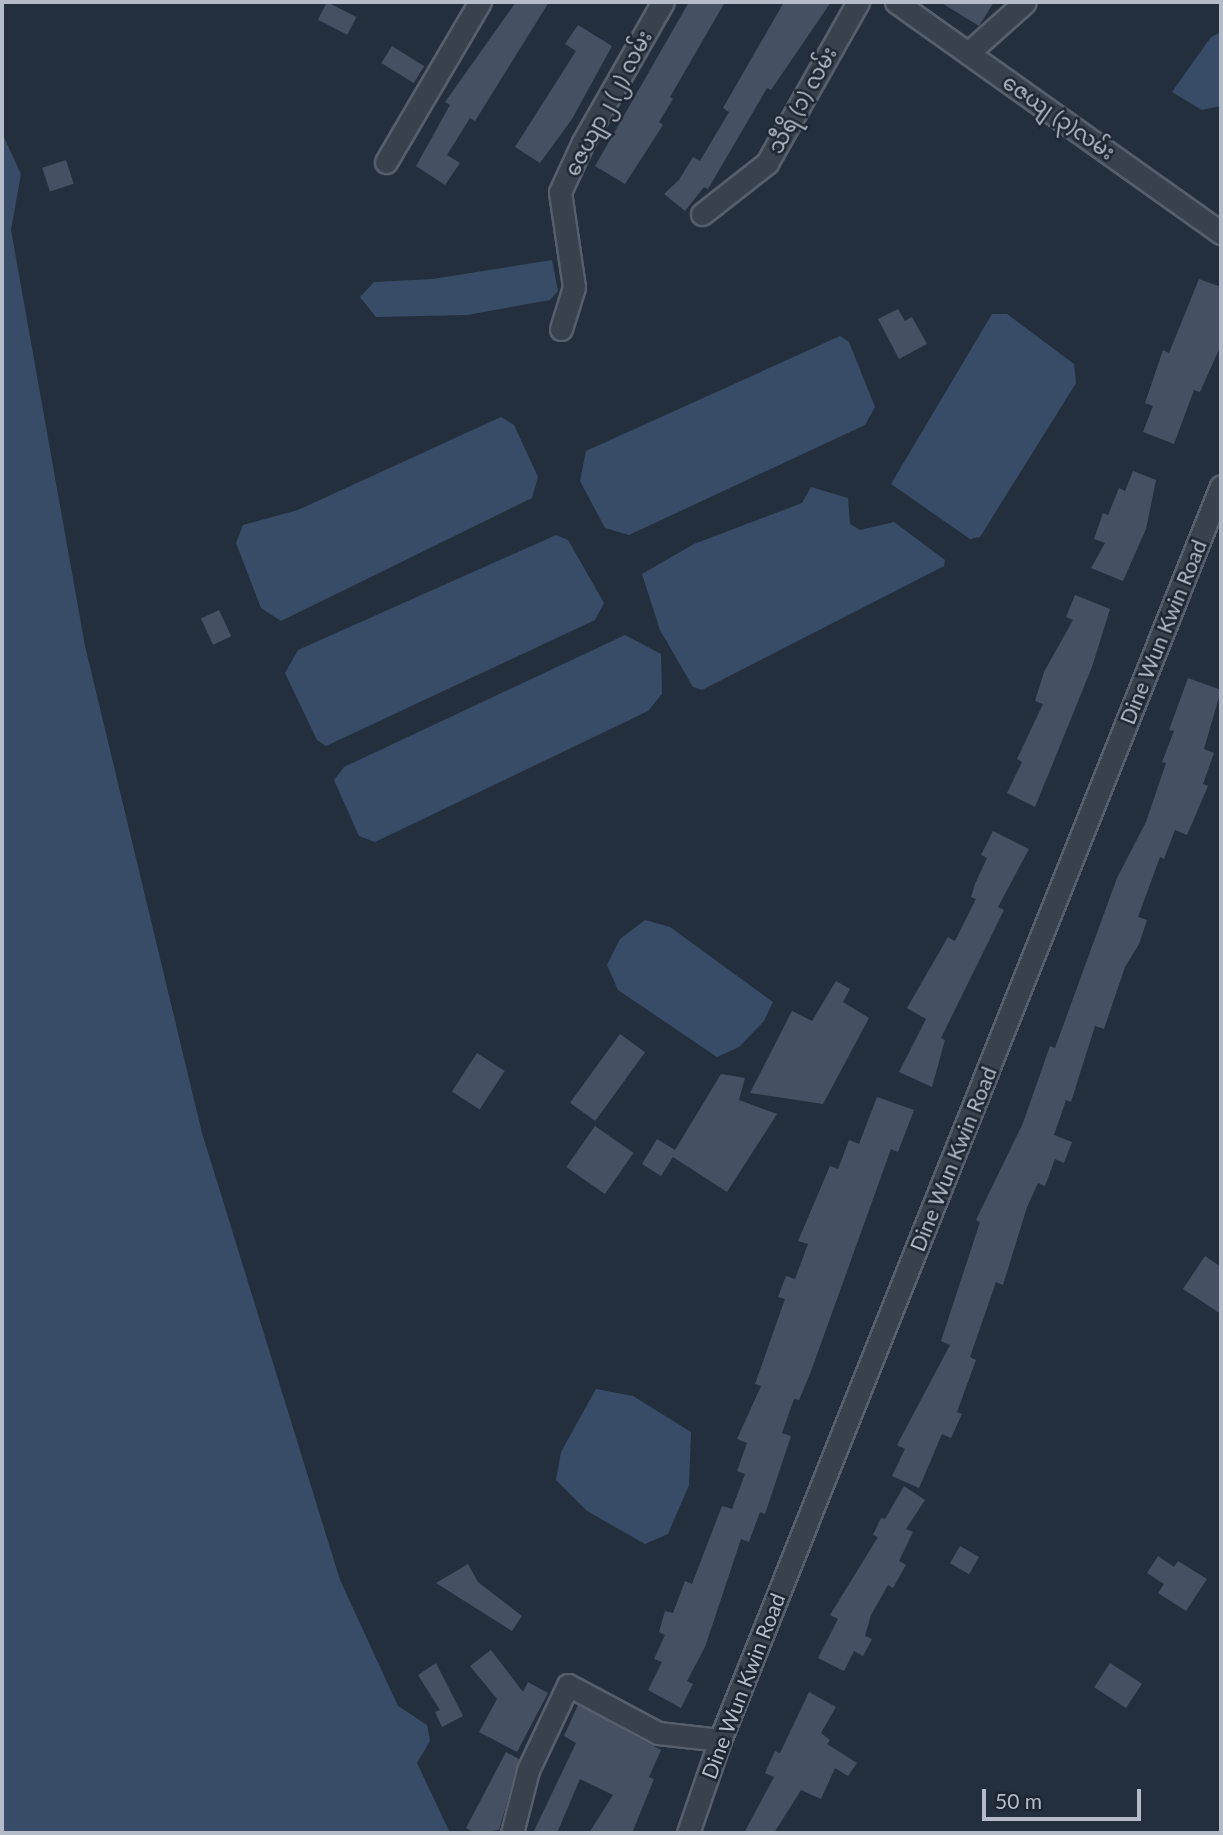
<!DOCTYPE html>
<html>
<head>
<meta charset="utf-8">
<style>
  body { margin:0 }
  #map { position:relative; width:1223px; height:1835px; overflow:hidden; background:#242f3e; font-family:Lato,"Noto Sans Myanmar",sans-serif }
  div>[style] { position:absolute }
  .water>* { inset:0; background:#394c67 }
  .building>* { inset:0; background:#455162; transform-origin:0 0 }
  .roads { filter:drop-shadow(2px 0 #565f6c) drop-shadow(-2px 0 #565f6c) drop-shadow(0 2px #565f6c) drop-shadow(0 -2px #565f6c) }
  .minor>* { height:21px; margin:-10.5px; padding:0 10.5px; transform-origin:10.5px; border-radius:10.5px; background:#38414e }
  span { translate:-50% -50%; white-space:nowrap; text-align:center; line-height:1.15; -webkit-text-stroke:5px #1d2633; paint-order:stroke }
  .street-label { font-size:21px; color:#b4bcc9 }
  .frame { position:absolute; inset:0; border:4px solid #b4bcc9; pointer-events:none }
  .scale { position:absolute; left:982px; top:1789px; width:159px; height:32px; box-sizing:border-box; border:4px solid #b4bcc9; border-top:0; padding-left:9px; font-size:21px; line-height:24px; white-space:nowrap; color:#b4bcc9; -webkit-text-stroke:5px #1d2633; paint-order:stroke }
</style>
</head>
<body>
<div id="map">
  <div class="water">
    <div style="clip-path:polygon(1221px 32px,1221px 106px,1202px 110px,1172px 92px,1211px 37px)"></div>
    <div style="clip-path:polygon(2px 133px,21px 174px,11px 230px,85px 646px,202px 1133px,340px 1580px,398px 1706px,427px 1725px,430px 1741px,417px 1763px,450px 1833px,2px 1833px)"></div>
    <div style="clip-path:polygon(552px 260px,558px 291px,550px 300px,467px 315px,376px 317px,360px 297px,374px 282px,433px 279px)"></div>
    <div style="clip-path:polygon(992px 314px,1007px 314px,1074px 364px,1076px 383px,980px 537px,970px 539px,891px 484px)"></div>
    <div style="clip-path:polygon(840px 336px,849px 342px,875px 407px,865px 425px,629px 535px,605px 528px,580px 481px,586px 451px)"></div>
    <div style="clip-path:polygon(501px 417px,514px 425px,538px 477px,532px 498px,281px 621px,261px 608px,236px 543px,243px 525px,298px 510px)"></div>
    <div style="clip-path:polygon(811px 487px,848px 498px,850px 524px,860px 530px,894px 522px,945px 560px,944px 566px,702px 690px,693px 687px,660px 630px,642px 574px,694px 544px,802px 503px)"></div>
    <div style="clip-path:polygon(556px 535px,568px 540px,604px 603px,595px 620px,326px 746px,317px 740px,285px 673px,298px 650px)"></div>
    <div style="clip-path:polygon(625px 635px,661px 654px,662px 694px,648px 711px,375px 842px,359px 836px,334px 780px,344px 767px)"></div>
    <div style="clip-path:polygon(645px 920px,670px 927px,773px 1002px,764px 1021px,739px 1047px,717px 1057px,618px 990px,607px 965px,620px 939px)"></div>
    <div style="clip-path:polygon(596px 1389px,633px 1396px,691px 1432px,689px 1485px,668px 1534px,645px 1544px,587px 1511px,556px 1480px,561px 1452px)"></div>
  </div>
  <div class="building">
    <div style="left:327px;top:2px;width:33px;height:20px;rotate:27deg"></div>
    <div style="clip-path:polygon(516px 2px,549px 2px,475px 121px,470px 118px,447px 155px,460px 163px,445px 185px,416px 166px,450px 105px,445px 102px)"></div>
    <div style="clip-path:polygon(689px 2px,725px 2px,670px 97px,673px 99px,659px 122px,663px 125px,625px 184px,595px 166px)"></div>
    <div style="clip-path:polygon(784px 2px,831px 2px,771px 90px,767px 88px,708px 189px,704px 187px,685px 211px,664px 194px,679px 180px,693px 157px,700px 161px,729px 112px,723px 108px)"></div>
    <div style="clip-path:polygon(940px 2px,994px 2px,979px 26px)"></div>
    <div style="clip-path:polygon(578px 25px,612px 46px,572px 119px,540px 163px,515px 147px,576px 51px,565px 44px)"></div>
    <div style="left:392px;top:46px;width:38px;height:20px;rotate:32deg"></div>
    <div style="left:66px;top:160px;width:25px;height:25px;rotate:72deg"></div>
    <div style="clip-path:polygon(1199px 279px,1221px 287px,1221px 345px,1200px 392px,1194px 390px,1174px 444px,1143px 432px,1153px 406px,1145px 403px,1163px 350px,1169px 353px)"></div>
    <div style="clip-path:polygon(898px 309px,905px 321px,912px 317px,927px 344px,899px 359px,878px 319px)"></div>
    <div style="clip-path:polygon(1133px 471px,1156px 480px,1146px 529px,1123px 581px,1091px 568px,1105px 543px,1094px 539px,1103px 513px,1108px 515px,1119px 488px,1125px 491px)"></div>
    <div style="clip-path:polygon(1075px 595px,1110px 609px,1092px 667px,1035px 807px,1007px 793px,1022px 762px,1017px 759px,1043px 704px,1035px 701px,1044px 672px,1073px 620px,1066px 617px)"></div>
    <div style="left:219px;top:610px;width:29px;height:20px;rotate:65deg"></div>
    <div style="clip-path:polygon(1188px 678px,1221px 690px,1204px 749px,1214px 753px,1203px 784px,1208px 786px,1187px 835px,1175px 830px,1164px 859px,1160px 857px,1138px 917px,1147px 920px,1139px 944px,1125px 967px,1104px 1029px,1095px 1026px,1071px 1102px,1066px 1100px,1054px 1135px,1072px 1142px,1064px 1163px,1055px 1159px,1045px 1186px,1038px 1183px,1027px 1207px,1003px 1285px,996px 1282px,970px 1357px,976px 1360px,957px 1412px,962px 1414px,951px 1438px,942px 1434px,919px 1488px,892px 1476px,905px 1449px,897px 1445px,950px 1345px,941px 1341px,980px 1222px,976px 1220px,1023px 1123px,1050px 1046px,1055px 1048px,1117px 878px,1146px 822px,1166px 763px,1162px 762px,1174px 731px,1169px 730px)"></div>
    <div style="clip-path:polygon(993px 831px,1029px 849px,998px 907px,1004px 910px,941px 1038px,945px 1040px,932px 1087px,899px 1072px,926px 1019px,907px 1008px,948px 937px,955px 941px,976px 899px,971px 897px,975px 884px,987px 858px,981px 855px)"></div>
    <div style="clip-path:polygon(836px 981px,850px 989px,843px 1002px,869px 1018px,823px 1104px,750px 1093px,792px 1011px,812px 1021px)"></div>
    <div style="left:620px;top:1034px;width:31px;height:85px;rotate:36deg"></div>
    <div style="left:477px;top:1053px;width:33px;height:46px;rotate:33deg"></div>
    <div style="clip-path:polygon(721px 1074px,745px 1078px,739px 1100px,777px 1114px,727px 1192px,673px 1157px,661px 1176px,642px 1164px,657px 1139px,675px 1150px)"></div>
    <div style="clip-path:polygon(877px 1097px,914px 1110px,898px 1152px,891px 1149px,810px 1374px,799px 1400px,794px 1399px,782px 1433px,791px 1436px,765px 1514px,760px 1512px,749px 1542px,741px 1539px,705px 1647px,687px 1681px,693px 1684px,681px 1708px,648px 1690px,662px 1662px,654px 1659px,665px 1635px,659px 1632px,665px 1611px,673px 1613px,685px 1581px,692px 1584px,722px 1506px,732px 1509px,745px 1474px,737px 1471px,747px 1443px,737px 1439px,761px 1386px,755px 1384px,785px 1299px,778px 1297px,786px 1276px,795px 1279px,808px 1244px,798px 1241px,830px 1166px,838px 1169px,849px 1140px,859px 1144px)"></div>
    <div style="left:595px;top:1126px;width:47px;height:50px;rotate:35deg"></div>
    <div style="clip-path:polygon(1205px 1256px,1221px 1267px,1221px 1314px,1183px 1289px)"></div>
    <div style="clip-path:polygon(904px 1486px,925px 1500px,906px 1529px,913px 1532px,899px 1561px,906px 1565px,893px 1588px,888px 1585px,871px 1615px,865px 1636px,872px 1639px,863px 1656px,854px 1651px,844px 1671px,818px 1658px,838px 1619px,830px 1615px,878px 1537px,873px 1535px,881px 1518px,885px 1519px)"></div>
    <div style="left:960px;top:1546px;width:22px;height:20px;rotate:30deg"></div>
    <div style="clip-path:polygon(1158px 1556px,1174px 1567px,1178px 1561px,1207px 1579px,1186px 1611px,1158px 1593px,1164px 1584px,1147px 1573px)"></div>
    <div style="clip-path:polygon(468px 1564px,478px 1582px,522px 1616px,512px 1631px,436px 1583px)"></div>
    <div style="clip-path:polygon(491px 1650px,523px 1692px,528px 1682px,548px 1693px,517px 1752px,479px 1732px,497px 1699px,470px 1666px)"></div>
    <div style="clip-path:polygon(436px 1663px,463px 1716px,442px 1727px,435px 1712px,440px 1710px,418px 1675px)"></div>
    <div style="left:1110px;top:1663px;width:38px;height:29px;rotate:33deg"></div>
    <div style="clip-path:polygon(809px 1692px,836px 1707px,821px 1733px,830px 1740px,827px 1744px,857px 1763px,848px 1776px,835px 1768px,821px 1799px,801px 1790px,774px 1833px,744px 1833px,774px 1777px,765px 1773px,775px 1751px,780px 1753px)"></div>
    <div style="clip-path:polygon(578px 1705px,661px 1750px,649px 1777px,654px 1779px,632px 1833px,589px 1833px,613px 1795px,580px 1779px,557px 1833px,533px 1833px,576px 1743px,564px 1736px)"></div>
    <div style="clip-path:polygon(506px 1752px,519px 1759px,499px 1830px,475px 1833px,466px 1828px)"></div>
  </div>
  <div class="roads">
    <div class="minor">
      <div style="left:896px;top:2px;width:399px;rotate:35.4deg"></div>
      <div style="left:968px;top:53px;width:76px;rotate:-41.8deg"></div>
      <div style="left:386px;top:162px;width:186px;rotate:-59.6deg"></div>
      <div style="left:702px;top:214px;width:83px;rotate:-38.1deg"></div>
      <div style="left:767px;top:163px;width:185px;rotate:-60.5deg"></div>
      <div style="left:561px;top:329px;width:44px;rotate:-72.8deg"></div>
      <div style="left:574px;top:287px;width:96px;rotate:-98.4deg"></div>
      <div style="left:560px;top:192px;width:55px;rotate:-65.3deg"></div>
      <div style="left:583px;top:142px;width:161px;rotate:-60.3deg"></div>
      <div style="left:512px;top:1833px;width:65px;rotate:-75.7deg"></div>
      <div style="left:528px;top:1770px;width:94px;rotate:-64.8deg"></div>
      <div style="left:568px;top:1685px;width:102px;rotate:28.1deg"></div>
      <div style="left:658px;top:1733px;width:62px;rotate:6.4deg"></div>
      <div style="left:688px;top:1833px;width:98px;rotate:-71deg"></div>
      <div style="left:720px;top:1740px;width:1350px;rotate:-68.22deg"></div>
    </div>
  </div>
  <div class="street-label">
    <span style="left:802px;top:100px;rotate:-61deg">သီရိ (၁) လမ်း</span>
    <span style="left:608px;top:103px;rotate:-62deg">ဇေယျာ၂ (၂) လမ်း</span>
    <span style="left:1059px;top:117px;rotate:35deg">ဇေယျ (၃)လမ်း</span>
    <span style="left:1163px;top:632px;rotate:-68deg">Dine Wun Kwin Road</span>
    <span style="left:953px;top:1159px;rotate:-68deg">Dine Wun Kwin Road</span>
    <span style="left:743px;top:1686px;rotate:-69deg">Dine Wun Kwin Road</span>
  </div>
  <div class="frame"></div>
  <div class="scale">50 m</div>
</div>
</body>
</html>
